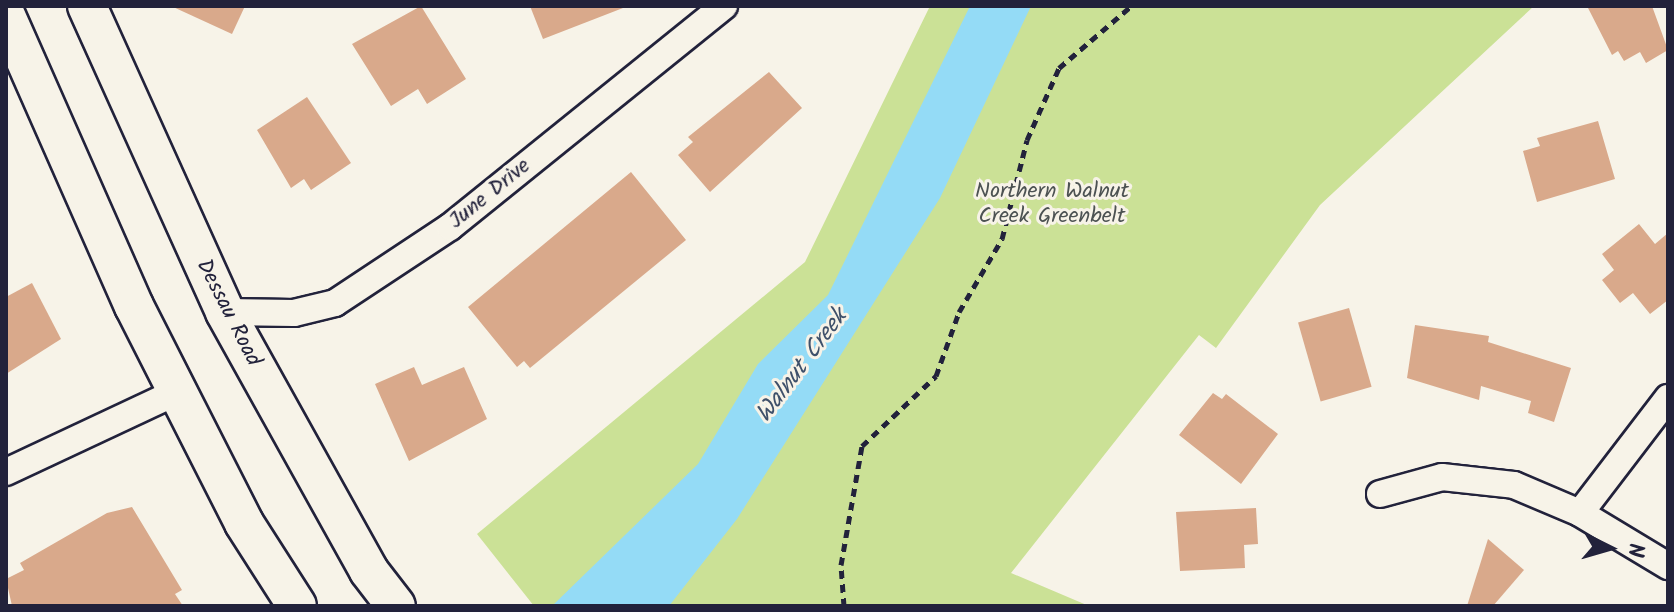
<!DOCTYPE html>
<html>
<head>
<meta charset="utf-8">
<style>
  body { margin:0 }
  #map { position:relative; width:1674px; height:612px; overflow:hidden; background:#f7f3e8; font-family:Kalam,sans-serif }
  div>[style] { position:absolute }
  .green>* { inset:0; background:#cbe196 }
  .water>* { inset:0; background:#94dbf6 }
  .building>* { inset:0; background:#d9a98b; transform-origin:0 0 }
  .path>* { height:5px; margin-top:-2.5px; transform-origin:0; background:repeating-linear-gradient(90deg,#22223b 0 8px,transparent 0 14px) }
  .roads { filter:drop-shadow(2px 0 #22223b) drop-shadow(-2px 0 #22223b) drop-shadow(0 2px #22223b) drop-shadow(0 -2px #22223b) }
  .minor>* { height:26px; margin:-13px; padding:0 13px; transform-origin:13px; border-radius:13px; background:#f7f3e8 }
  .secondary>* { height:38px; margin:-19px; padding:0 19px; transform-origin:19px; border-radius:19px; background:#f7f3e8 }
  span { translate:-50% -50%; white-space:nowrap; text-align:center; line-height:1.15; -webkit-text-stroke:6px #f7f3e8; paint-order:stroke }
  .park-label { font-size:22px; color:#4c5252 }
  .street-label { font-size:22px; color:#22223b }
  .water-label { font-size:24px; color:#3e506a; font-style:italic }
  .frame { position:absolute; inset:0; border:8px solid #22223b; pointer-events:none }
  .north { position:absolute; left:1570px; top:508px; width:80px; height:80px; -webkit-text-stroke:6px #f7f3e8; paint-order:stroke; rotate:95deg; font-size:22px; font-weight:700; line-height:32px; text-align:center; color:#22223b }
  .north::after { content:''; display:block; margin:auto; width:28px; height:36px; background:#22223b; clip-path:polygon(50% 0,100% 100%,50% 72%,0 100%) }
</style>
</head>
<body>
<div id="map">
  <div class="green">
    <div style="clip-path:polygon(930px 6px,1534px 6px,1320px 205px,1216px 348px,1199px 335px,1011px 573px,1089px 606px,534px 606px,477px 534px,805px 262px)"></div>
  </div>
  <div class="water">
    <div style="clip-path:polygon(970px 6px,1031px 6px,940px 198px,737px 519px,669px 606px,552px 606px,698px 464px,758px 364px,828px 295px)"></div>
  </div>
  <div class="building">
    <div style="clip-path:polygon(171px 6px,245px 6px,232px 34px)"></div>
    <div style="clip-path:polygon(421px 6px,466px 79px,427px 104px,418px 89px,391px 106px,352px 44px)"></div>
    <div style="clip-path:polygon(530px 6px,623px 6px,623px 8px,543px 39px)"></div>
    <div style="clip-path:polygon(1587px 6px,1652px 6px,1668px 50px,1646px 63px,1640px 52px,1624px 61px,1618px 51px,1612px 55px)"></div>
    <div style="clip-path:polygon(769px 72px,802px 108px,710px 192px,678px 155px,693px 142px,688px 137px)"></div>
    <div style="clip-path:polygon(307px 97px,351px 163px,311px 190px,304px 179px,291px 188px,257px 130px)"></div>
    <div style="clip-path:polygon(1598px 121px,1615px 179px,1537px 202px,1523px 151px,1540px 146px,1537px 138px)"></div>
    <div style="clip-path:polygon(631px 172px,686px 240px,530px 368px,524px 361px,517px 367px,468px 307px)"></div>
    <div style="clip-path:polygon(1639px 224px,1655px 244px,1668px 233px,1668px 300px,1650px 314px,1633px 293px,1620px 303px,1602px 280px,1614px 270px,1602px 254px)"></div>
    <div style="clip-path:polygon(32px 283px,61px 339px,6px 374px,6px 297px)"></div>
    <div style="left:1349px;top:308px;width:82px;height:53px;rotate:74deg"></div>
    <div style="clip-path:polygon(1415px 325px,1489px 336px,1488px 342px,1571px 368px,1554px 422px,1528px 413px,1531px 401px,1481px 386px,1479px 400px,1407px 378px)"></div>
    <div style="clip-path:polygon(414px 367px,422px 385px,464px 367px,487px 419px,409px 461px,375px 384px)"></div>
    <div style="clip-path:polygon(1213px 393px,1222px 399px,1226px 394px,1278px 434px,1241px 484px,1179px 435px)"></div>
    <div style="clip-path:polygon(132px 507px,182px 590px,175px 594px,183px 606px,12px 606px,6px 579px,24px 570px,20px 563px,107px 513px)"></div>
    <div style="clip-path:polygon(1256px 508px,1258px 544px,1244px 545px,1245px 568px,1180px 571px,1176px 512px)"></div>
    <div style="clip-path:polygon(1488px 539px,1524px 570px,1493px 606px,1467px 606px)"></div>
  </div>
  <div class="path">
    <div style="left:844px;top:606px;width:41px;rotate:-94.2deg"></div>
    <div style="left:841px;top:565px;width:121px;rotate:-80deg"></div>
    <div style="left:862px;top:446px;width:102px;rotate:-43.4deg"></div>
    <div style="left:936px;top:376px;width:68px;rotate:-70.2deg"></div>
    <div style="left:959px;top:312px;width:85px;rotate:-59.5deg"></div>
    <div style="left:1002px;top:239px;width:102px;rotate:-75.8deg"></div>
    <div style="left:1027px;top:140px;width:79px;rotate:-66deg"></div>
    <div style="left:1059px;top:68px;width:95px;rotate:-40.7deg"></div>
  </div>
  <div class="roads">
    <div class="minor">
      <div style="left:225px;top:312px;width:69px;rotate:0.8deg"></div>
      <div style="left:294px;top:313px;width:42px;rotate:-13.7deg"></div>
      <div style="left:335px;top:303px;width:138px;rotate:-33.5deg"></div>
      <div style="left:450px;top:227px;width:352px;rotate:-38.9deg"></div>
      <div style="left:6px;top:472px;width:189px;rotate:-25.1deg"></div>
      <div style="left:1380px;top:494px;width:64px;rotate:-15.3deg"></div>
      <div style="left:1442px;top:477px;width:72px;rotate:6.3deg"></div>
      <div style="left:1514px;top:485px;width:72px;rotate:23deg"></div>
      <div style="left:1580px;top:513px;width:103px;rotate:31.1deg"></div>
      <div style="left:1580px;top:513px;width:145px;rotate:-52.6deg"></div>
    </div>
    <div class="secondary">
      <div style="left:87px;top:6px;width:336px;rotate:65.7deg"></div>
      <div style="left:225px;top:312px;width:296px;rotate:60.9deg"></div>
      <div style="left:369px;top:571px;width:44px;rotate:52.4deg"></div>
      <div style="left:6px;top:16px;width:317px;rotate:66.2deg"></div>
      <div style="left:134px;top:306px;width:243px;rotate:63.1deg"></div>
      <div style="left:244px;top:523px;width:98px;rotate:57.4deg"></div>
    </div>
  </div>
  <div class="park-label">
    <span style="left:1052px;top:204px">Northern Walnut<br>Creek Greenbelt</span>
  </div>
  <div class="street-label">
    <span style="left:490px;top:194px;rotate:-39deg">June Drive</span>
    <span style="left:228px;top:313px;rotate:63deg">Dessau Road</span>
  </div>
  <div class="water-label">
    <span style="left:802px;top:366px;rotate:-53deg">Walnut Creek</span>
  </div>
  <div class="frame"></div>
  <div class="north">N</div>
</div>
</body>
</html>
